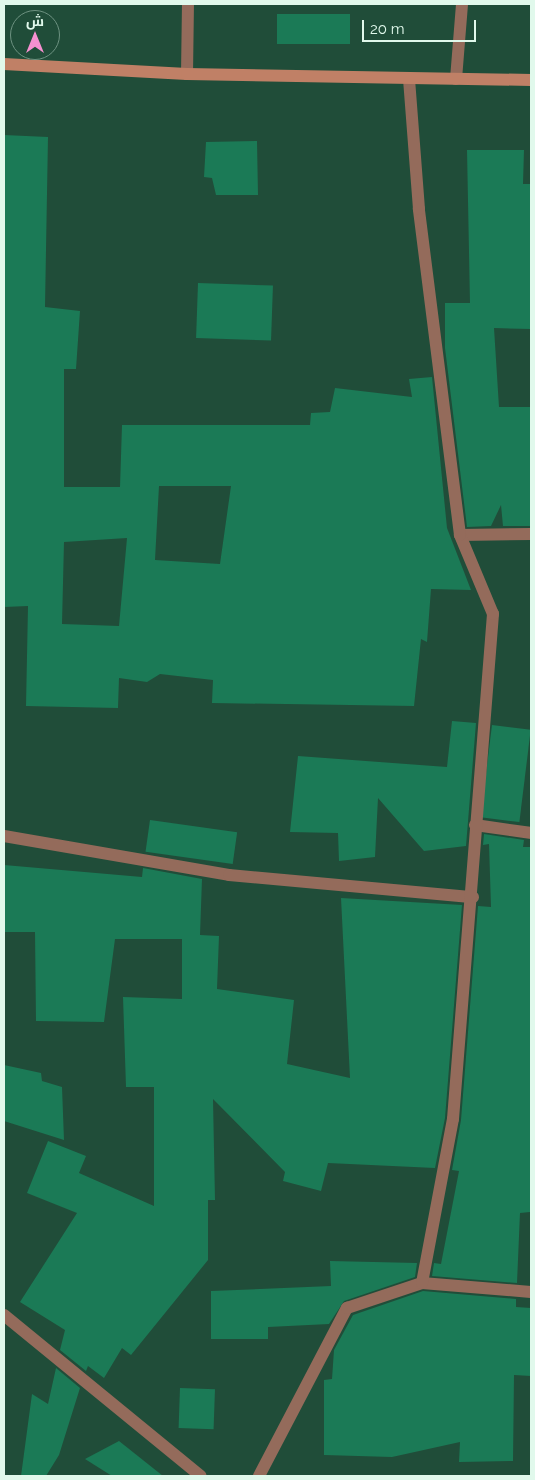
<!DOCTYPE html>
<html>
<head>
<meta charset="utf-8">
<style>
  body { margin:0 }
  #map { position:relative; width:535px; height:1480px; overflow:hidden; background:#204d39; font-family:Raleway,Cairo,sans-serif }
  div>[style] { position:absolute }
  .building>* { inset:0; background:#1b7a56; transform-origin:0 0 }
  .street>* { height:12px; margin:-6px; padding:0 6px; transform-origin:6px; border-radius:6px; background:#946b5b }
  .secondary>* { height:12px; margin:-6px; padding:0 6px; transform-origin:6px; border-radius:6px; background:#c08066 }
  span { translate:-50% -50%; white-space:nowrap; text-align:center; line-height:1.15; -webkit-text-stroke:5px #204d39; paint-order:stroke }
  .frame { position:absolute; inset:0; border:5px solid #e1f9ec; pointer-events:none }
  .north { position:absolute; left:10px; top:10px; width:50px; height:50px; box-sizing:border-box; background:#204d39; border:1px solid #6d9281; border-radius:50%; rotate:0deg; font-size:14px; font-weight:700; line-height:20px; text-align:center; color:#e1f9ec }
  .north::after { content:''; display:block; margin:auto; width:18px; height:22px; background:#f690d0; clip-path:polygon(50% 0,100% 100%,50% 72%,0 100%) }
  .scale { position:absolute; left:362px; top:20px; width:114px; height:22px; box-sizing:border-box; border:2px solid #e1f9ec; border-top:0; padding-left:6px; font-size:15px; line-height:18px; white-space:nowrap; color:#e1f9ec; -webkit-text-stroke:4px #204d39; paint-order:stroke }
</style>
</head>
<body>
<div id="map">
  <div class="building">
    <div style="left:277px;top:14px;width:73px;height:30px"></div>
    <div style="clip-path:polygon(evenodd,4px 135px,48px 137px,45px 307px,80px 311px,76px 369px,64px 369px,64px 487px,120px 487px,122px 425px,310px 425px,311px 413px,330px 412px,335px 388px,412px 397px,409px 379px,432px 377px,447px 528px,471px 590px,431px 589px,427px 642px,421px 639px,414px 706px,212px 703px,213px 680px,160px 674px,147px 682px,119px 678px,118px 708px,26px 706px,28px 606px,4px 607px,4px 135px,159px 486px,231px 486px,220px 564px,155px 560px,159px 486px,4px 135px,127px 538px,119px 626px,62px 624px,64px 542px,127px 538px)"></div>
    <div style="clip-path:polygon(257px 141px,258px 195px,216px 195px,212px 178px,204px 177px,206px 142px)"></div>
    <div style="clip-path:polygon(467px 150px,524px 150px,523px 184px,531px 184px,531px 329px,494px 328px,499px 407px,531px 407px,531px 526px,503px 526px,501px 505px,491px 526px,467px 527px,445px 348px,445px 303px,470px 303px)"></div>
    <div style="left:198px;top:283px;width:75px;height:55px;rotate:2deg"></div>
    <div style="clip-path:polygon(452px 721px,476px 723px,466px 846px,424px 851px,378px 798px,375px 857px,339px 861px,338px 833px,290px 832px,298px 756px,447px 767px)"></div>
    <div style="left:492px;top:725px;width:39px;height:93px;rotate:7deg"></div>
    <div style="left:150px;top:820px;width:88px;height:32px;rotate:8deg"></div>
    <div style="clip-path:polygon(484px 834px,524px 840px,523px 847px,531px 847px,531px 1188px,530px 1212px,520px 1213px,517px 1283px,432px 1276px,434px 1263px,441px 1264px,459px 1171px,452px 1170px,461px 1120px,478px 906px,491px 907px,489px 844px,483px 845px)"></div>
    <div style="clip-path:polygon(4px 865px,142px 877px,143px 868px,202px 879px,200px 935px,219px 936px,217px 989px,294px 1000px,287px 1064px,350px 1078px,341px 898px,462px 905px,445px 1118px,435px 1168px,328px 1163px,321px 1191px,283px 1181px,285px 1172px,213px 1099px,215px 1200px,208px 1200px,208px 1260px,131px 1355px,122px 1348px,104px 1378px,88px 1366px,86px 1371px,60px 1350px,65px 1330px,20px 1302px,77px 1213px,27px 1193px,48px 1141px,86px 1156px,79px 1173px,154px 1206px,154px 1087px,126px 1087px,123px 997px,182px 999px,182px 939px,115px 939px,104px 1022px,36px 1021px,35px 932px,4px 932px)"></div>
    <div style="clip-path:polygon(4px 1065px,41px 1073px,42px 1081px,62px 1087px,64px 1140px,4px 1121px)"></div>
    <div style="clip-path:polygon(330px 1261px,417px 1263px,415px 1277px,344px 1301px,329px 1324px,268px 1327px,268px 1339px,211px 1339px,211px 1291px,331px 1286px)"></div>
    <div style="clip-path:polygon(423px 1291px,516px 1299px,516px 1307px,531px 1308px,531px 1376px,514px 1375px,513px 1461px,459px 1462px,460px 1442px,392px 1457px,324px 1455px,324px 1380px,332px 1379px,334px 1350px,353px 1315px)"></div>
    <div style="clip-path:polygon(56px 1368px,80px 1388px,59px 1455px,46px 1476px,21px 1476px,32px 1394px,48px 1404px)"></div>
    <div style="left:180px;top:1388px;width:35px;height:40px;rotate:2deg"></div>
    <div style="clip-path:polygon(119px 1441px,163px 1476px,112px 1476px,85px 1459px)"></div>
  </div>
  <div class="street">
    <div style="left:187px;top:74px;width:70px;rotate:-89.2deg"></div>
    <div style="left:456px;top:79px;width:75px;rotate:-85.4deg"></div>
    <div style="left:460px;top:535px;width:71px;rotate:-0.8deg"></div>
    <div style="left:475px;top:825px;width:57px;rotate:8.1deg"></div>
    <div style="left:4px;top:836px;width:228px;rotate:9.8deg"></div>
    <div style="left:229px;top:875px;width:245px;rotate:5.2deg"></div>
    <div style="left:422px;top:1283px;width:109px;rotate:4.7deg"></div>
    <div style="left:4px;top:1315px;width:254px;rotate:39.3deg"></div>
    <div style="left:259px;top:1476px;width:190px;rotate:-62.4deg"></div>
    <div style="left:347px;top:1308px;width:79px;rotate:-18.4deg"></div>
    <div style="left:422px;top:1283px;width:167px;rotate:-79.3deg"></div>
    <div style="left:453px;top:1119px;width:507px;rotate:-85.47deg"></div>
    <div style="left:493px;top:614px;width:86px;rotate:-112.7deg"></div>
    <div style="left:460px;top:535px;width:329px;rotate:-97.2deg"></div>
    <div style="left:419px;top:209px;width:131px;rotate:-94.4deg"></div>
  </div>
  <div class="secondary">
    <div style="left:4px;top:64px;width:183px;rotate:3.1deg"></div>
    <div style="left:187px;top:74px;width:344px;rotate:1deg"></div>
  </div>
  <div class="frame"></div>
  <div class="north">ش</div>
  <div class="scale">20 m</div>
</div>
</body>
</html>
